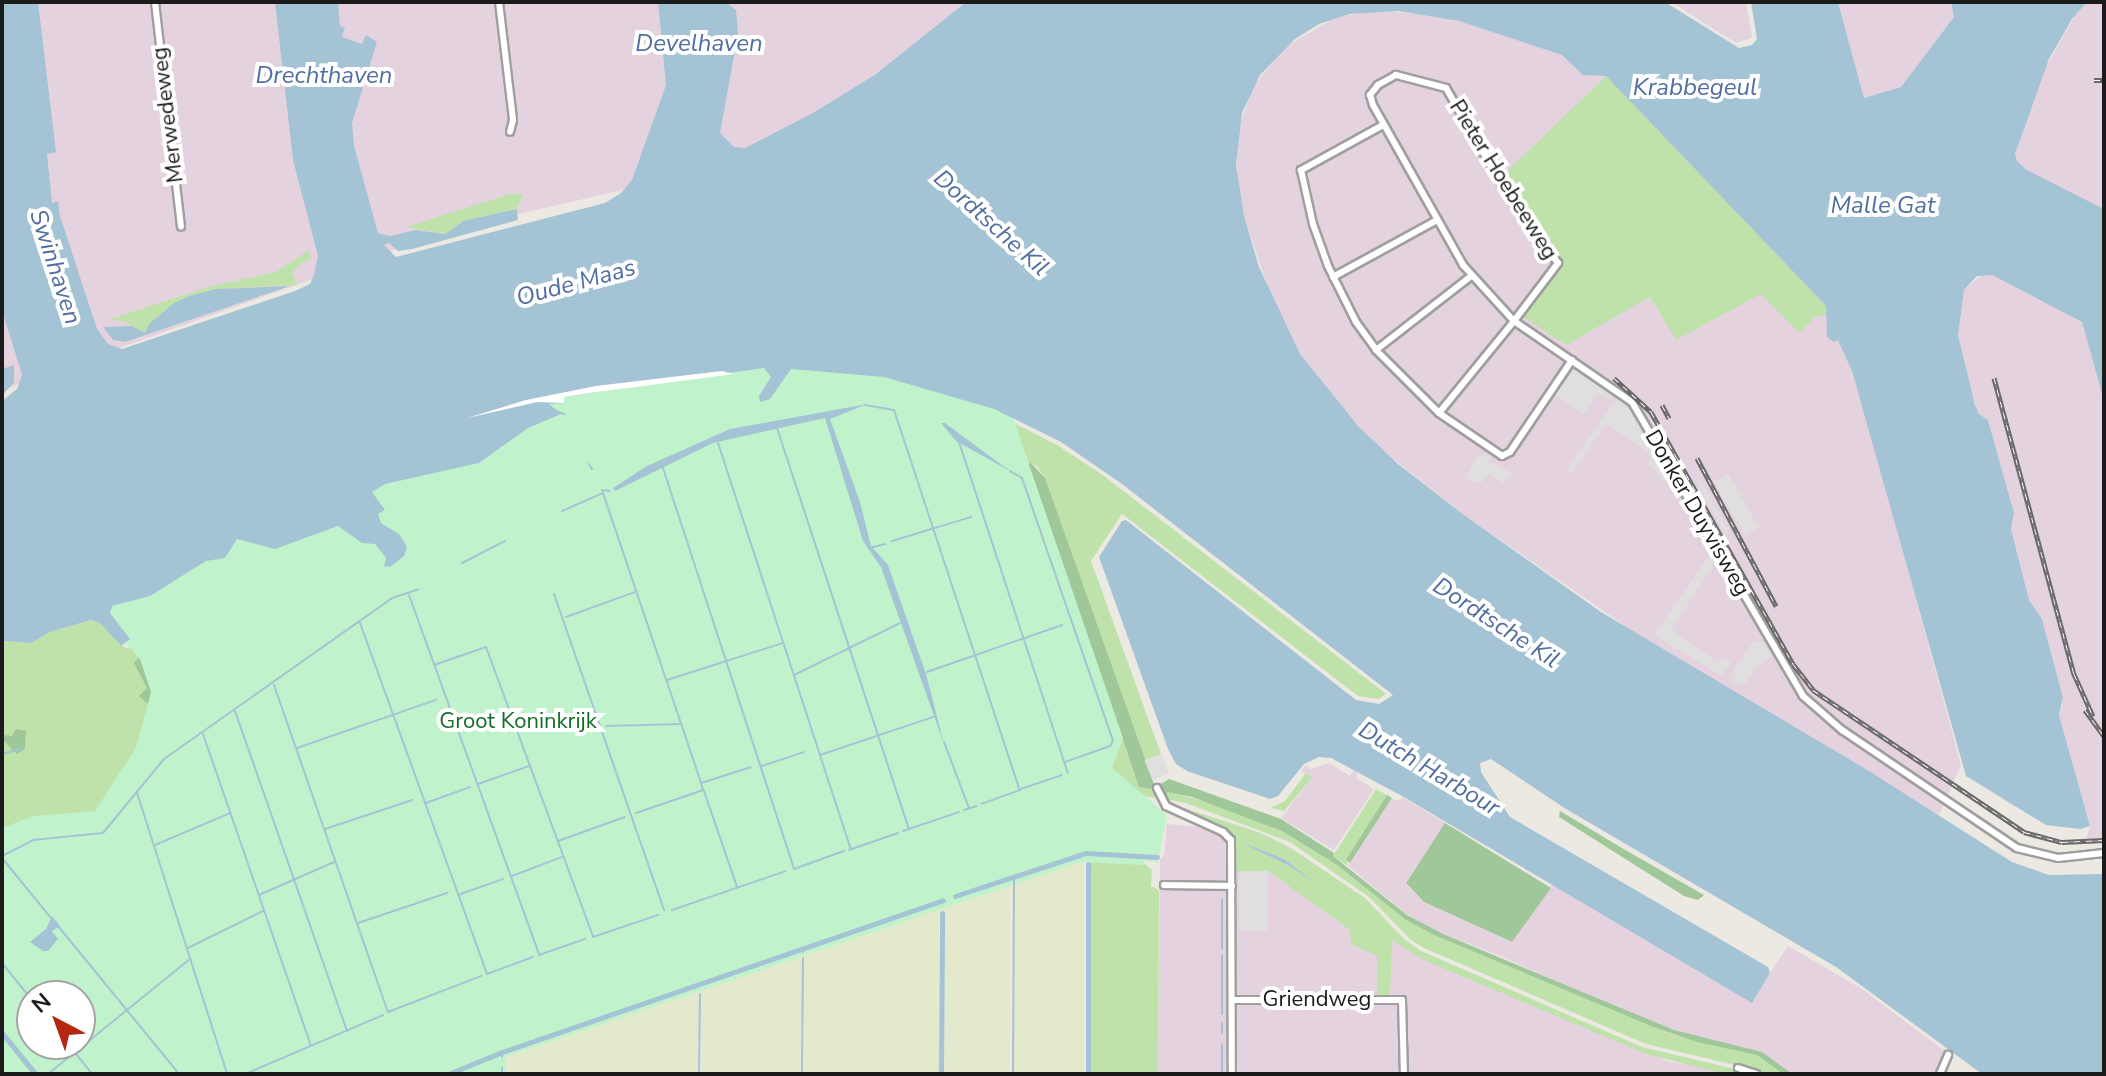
<!DOCTYPE html>
<html>
<head>
<meta charset="utf-8">
<style>
  body { margin:0 }
  #map { position:relative; width:2106px; height:1076px; overflow:hidden; background:#ebe9e1; font-family:"Nunito Sans",sans-serif }
  div>[style] { position:absolute }
  .industrial>* { inset:0; background:#e4d3df }
  .farmland>* { inset:0; background:#e3e9cd; transform-origin:0 0 }
  .grass>* { inset:0; background:#bee2aa }
  .forest>* { inset:0; background:#a0c799 }
  .park>* { inset:0; background:#c0f3cb }
  .parking>* { inset:0; background:#dfdfdf; transform-origin:0 0 }
  .water>* { inset:0; background:#a4c4d6 }
  .pier>* { inset:0; background:#fff }
  .stream>* { height:2px; margin:-1px; padding:0 1px; transform-origin:1px; border-radius:1px; background:#a4c4d6 }
  .canal>* { height:5px; margin:-2.5px; padding:0 2.5px; transform-origin:2.5px; border-radius:2.5px; background:#a4c4d6 }
  .roads { filter:drop-shadow(2px 0 #9f9f9f) drop-shadow(-2px 0 #9f9f9f) drop-shadow(0 2px #9f9f9f) drop-shadow(0 -2px #9f9f9f) }
  .minor>* { height:6px; margin:-3px; padding:0 3px; transform-origin:3px; border-radius:3px; background:#fff }
  .rail>* { height:5px; margin-top:-2.5px; transform-origin:0; background:repeating-linear-gradient(90deg,#fff 0 6px,#696969 0 12px); box-sizing:border-box; border-block:2px solid #696969 }
  span { translate:-50% -50%; white-space:nowrap; text-align:center; line-height:1.15; -webkit-text-stroke:8px #fff; paint-order:stroke }
  .street-label { font-size:22px; color:#1b1b1b }
  .park-label { font-size:22px; color:#146d27 }
  .water-label { font-size:24px; color:#516ea1; font-style:italic }
  .frame { position:absolute; inset:0; border:4px solid #1b1b1b; pointer-events:none }
  .north { position:absolute; left:16px; top:980px; width:80px; height:80px; box-sizing:border-box; background:#fff; border:2px solid #a4a4a4; border-radius:50%; rotate:319deg; font-size:22px; font-weight:700; line-height:32px; text-align:center; color:#1b1b1b }
  .north::after { content:''; display:block; margin:auto; width:28px; height:36px; background:#b42711; clip-path:polygon(50% 0,100% 100%,50% 72%,0 100%) }
</style>
</head>
<body>
<div id="map">
  <div class="industrial">
    <div style="clip-path:polygon(2px 2px,979px 2px,767px 157px,456px 228px,2px 390px)"></div>
    <div style="clip-path:polygon(1671px 2px,1746px 2px,1752px 38px,1736px 43px)"></div>
    <div style="clip-path:polygon(1838px 2px,1951px 2px,1955px 16px,1901px 88px,1864px 98px)"></div>
    <div style="clip-path:polygon(2087px 2px,2104px 2px,2104px 209px,2027px 170px,2017px 161px,2015px 154px,2043px 72px,2078px 10px)"></div>
    <div style="clip-path:polygon(1378px 10px,1431px 15px,1478px 26px,1562px 55px,1583px 74px,1606px 76px,1826px 306px,1852px 371px,1879px 463px,1961px 765px,1939px 815px,1634px 632px,1464px 515px,1377px 446px,1334px 399px,1300px 354px,1270px 294px,1244px 216px,1236px 180px,1238px 130px,1253px 87px,1285px 47px,1336px 17px)"></div>
    <div style="clip-path:polygon(1983px 274px,1992px 275px,2082px 322px,2104px 400px,2104px 838px,2085px 843px,2090px 826px,2059px 715px,2063px 703px,2054px 664px,2042px 619px,2029px 600px,2011px 529px,2014px 513px,1990px 427px,1977px 410px,1959px 349px,1958px 322px,1964px 290px)"></div>
    <div style="clip-path:polygon(1329px 763px,1350px 776px,1354px 770px,1358px 773px,1356px 778px,1374px 789px,1334px 850px,1281px 818px,1311px 779px,1301px 771px,1306px 765px,1311px 769px)"></div>
    <div style="clip-path:polygon(1402px 797px,1446px 823px,1405px 883px,1424px 902px,1511px 942px,1556px 880px,1752px 1000px,1788px 946px,1862px 989px,1946px 1052px,1935px 1074px,1786px 1074px,1677px 1036px,1501px 956px,1435px 931px,1408px 915px,1348px 866px,1392px 799px,1400px 801px)"></div>
    <div style="clip-path:polygon(1167px 824px,1231px 830px,1288px 850px,1423px 958px,1667px 1061px,1739px 1074px,1158px 1074px,1160px 859px,1164px 856px)"></div>
  </div>
  <div class="farmland">
    <div style="left:1084px;top:858px;width:216px;height:72px;rotate:90deg"></div>
    <div style="left:1010px;top:884px;width:190px;height:69px;rotate:90deg"></div>
    <div style="clip-path:polygon(939px 906px,939px 1074px,804px 1074px,803px 959px,801px 1074px,701px 1074px,700px 994px,698px 1074px,505px 1074px,504px 1057px)"></div>
  </div>
  <div class="grass">
    <div style="clip-path:polygon(1606px 76px,1826px 306px,1826px 315px,1816px 316px,1799px 333px,1761px 294px,1676px 340px,1650px 297px,1566px 345px,1523px 317px,1563px 264px,1501px 177px)"></div>
    <div style="clip-path:polygon(510px 194px,523px 194px,517px 209px,473px 219px,445px 234px,406px 227px)"></div>
    <div style="clip-path:polygon(309px 250px,311px 259px,301px 263px,292px 273px,297px 285px,216px 289px,189px 296px,174px 303px,145px 333px,124px 321px,107px 320px,208px 287px,276px 272px)"></div>
    <div style="clip-path:polygon(1010px 421px,1057px 445px,1104px 476px,1386px 694px,1379px 699px,1358px 696px,1122px 514px,1091px 561px,1161px 754px,1143px 761px,1045px 478px,1037px 466px,1025px 461px)"></div>
    <div style="clip-path:polygon(261px 547px,99px 811px,2px 832px,2px 641px,31px 643px,50px 632px,91px 620px,100px 623px,119px 644px,128px 649px)"></div>
    <div style="clip-path:polygon(1122px 739px,1139px 787px,1156px 790px,1158px 798px,1137px 795px,1111px 770px)"></div>
    <div style="clip-path:polygon(1306px 773px,1312px 778px,1284px 811px,1270px 808px,1285px 801px)"></div>
    <div style="clip-path:polygon(1376px 789px,1387px 795px,1347px 860px,1348px 866px,1333px 856px)"></div>
    <div style="clip-path:polygon(1166px 791px,1221px 806px,1282px 831px,1337px 865px,1406px 920px,1434px 935px,1677px 1036px,1757px 1055px,1783px 1074px,1760px 1074px,1748px 1068px,1646px 1044px,1424px 948px,1410px 939px,1369px 897px,1290px 842px,1186px 803px,1166px 799px)"></div>
    <div style="clip-path:polygon(evenodd,1168px 803px,1258px 832px,1289px 847px,1365px 898px,1404px 939px,1421px 951px,1642px 1047px,1739px 1070px,1744px 1074px,1725px 1074px,1646px 1054px,1424px 960px,1392px 940px,1390px 997px,1377px 997px,1377px 956px,1351px 944px,1350px 930px,1268px 871px,1236px 871px,1234px 840px,1229px 833px,1168px 803px,1240px 842px,1284px 859px,1314px 883px,1288px 865px,1240px 842px)"></div>
    <div style="clip-path:polygon(1091px 861px,1145px 864px,1152px 870px,1151px 886px,1159px 890px,1158px 1074px,1091px 1074px)"></div>
  </div>
  <div class="forest">
    <div style="clip-path:polygon(1030px 462px,1045px 478px,1156px 790px,1139px 787px,1028px 466px)"></div>
    <div style="clip-path:polygon(141px 655px,155px 679px,151px 707px,139px 696px,147px 688px,134px 663px)"></div>
    <div style="clip-path:polygon(16px 729px,26px 731px,25px 749px,17px 754px,2px 739px,3px 735px,12px 736px)"></div>
    <div style="clip-path:polygon(1169px 779px,1281px 819px,1334px 853px,1333px 856px,1407px 915px,1443px 934px,1674px 1030px,1762px 1052px,1792px 1074px,1783px 1074px,1757px 1055px,1697px 1042px,1651px 1026px,1434px 935px,1406px 920px,1337px 865px,1282px 831px,1192px 797px,1167px 792px,1166px 799px,1161px 784px)"></div>
    <div style="clip-path:polygon(1387px 795px,1392px 798px,1350px 863px,1346px 860px)"></div>
    <div style="clip-path:polygon(1560px 811px,1627px 851px,1704px 895px,1698px 900px,1684px 896px,1559px 817px)"></div>
    <div style="clip-path:polygon(1445px 823px,1551px 888px,1512px 942px,1424px 902px,1406px 883px)"></div>
  </div>
  <div class="park">
    <div style="clip-path:polygon(evenodd,784px 362px,901px 375px,1012px 415px,1123px 738px,1112px 768px,1167px 815px,1158px 863px,1144px 860px,1144px 865px,1080px 862px,505px 1057px,506px 1074px,3px 1074px,2px 828px,33px 816px,95px 811px,136px 748px,151px 692px,140px 659px,117px 634px,60px 539px,476px 407px,784px 362px,32px 996px,80px 996px,80px 1044px,32px 1044px,32px 996px)"></div>
  </div>
  <div class="parking">
    <div style="clip-path:polygon(1574px 370px,1613px 395px,1611px 401px,1598px 393px,1584px 414px,1555px 395px)"></div>
    <div style="clip-path:polygon(1615px 400px,1620px 400px,1636px 416px,1671px 479px,1662px 482px,1656px 471px,1647px 465px,1651px 459px,1649px 453px,1606px 424px,1572px 473px,1567px 469px)"></div>
    <div style="clip-path:polygon(1485px 453px,1491px 457px,1489px 461px,1511px 473px,1503px 484px,1489px 473px,1481px 483px,1465px 479px,1478px 455px,1481px 457px)"></div>
    <div style="left:1728px;top:474px;width:62px;height:16px;rotate:60deg"></div>
    <div style="clip-path:polygon(1700px 479px,1729px 532px,1726px 534px,1696px 481px)"></div>
    <div style="clip-path:polygon(1712px 551px,1717px 559px,1671px 630px,1718px 662px,1721px 658px,1731px 662px,1722px 676px,1654px 635px)"></div>
    <div style="clip-path:polygon(1753px 642px,1763px 642px,1771px 656px,1755px 669px,1745px 684px,1739px 685px,1732px 681px,1735px 677px,1731px 674px)"></div>
    <div style="left:1161px;top:754px;width:21px;height:18px;rotate:67deg"></div>
    <div style="left:1239px;top:871px;width:29px;height:60px"></div>
  </div>
  <div class="water">
    <div style="clip-path:polygon(2px 2px,38px 2px,56px 152px,47px 154px,52px 203px,58px 201px,60px 216px,97px 329px,108px 344px,122px 349px,295px 291px,310px 284px,314px 275px,318px 256px,293px 160px,275px 2px,338px 2px,340px 26px,345px 28px,342px 37px,362px 44px,366px 35px,377px 42px,352px 123px,354px 146px,378px 233px,390px 236px,416px 230px,445px 234px,464px 221px,517px 209px,518px 220px,412px 249px,398px 251px,389px 243px,384px 245px,396px 257px,605px 203px,621px 193px,632px 180px,666px 85px,658px 2px,726px 2px,736px 10px,738px 34px,720px 133px,734px 147px,745px 148px,813px 113px,876px 74px,966px 2px,1665px 2px,1739px 48px,1752px 45px,1757px 39px,1751px 2px,1838px 2px,1864px 98px,1901px 87px,1954px 17px,1951px 2px,2087px 2px,2072px 19px,2049px 59px,2015px 154px,2017px 161px,2027px 170px,2104px 209px,2104px 401px,2082px 322px,1992px 275px,1977px 276px,1964px 290px,1958px 335px,1975px 405px,1979px 414px,1988px 420px,2014px 513px,2011px 529px,2029px 600px,2042px 619px,2054px 664px,2063px 698px,2059px 715px,2090px 826px,2080px 829px,2046px 825px,1966px 776px,1852px 371px,1838px 340px,1834px 342px,1827px 337px,1826px 306px,1606px 76px,1583px 75px,1562px 55px,1459px 21px,1399px 11px,1349px 14px,1319px 24px,1295px 39px,1260px 75px,1242px 113px,1236px 165px,1244px 216px,1259px 267px,1300px 354px,1359px 427px,1398px 464px,1464px 515px,1601px 612px,1869px 771px,2012px 862px,2049px 875px,2103px 874px,2104px 1074px,1982px 1074px,1836px 967px,1566px 809px,1491px 759px,1480px 763px,1481px 772px,1510px 817px,1768px 967px,1770px 973px,1752px 1003px,1402px 796px,1331px 758px,1319px 757px,1304px 764px,1278px 796px,1270px 799px,1187px 771px,1176px 764px,1168px 749px,1099px 557px,1122px 521px,1126px 520px,1356px 700px,1379px 704px,1393px 695px,1122px 484px,1061px 442px,994px 409px,884px 377px,791px 369px,770px 399px,760px 402px,759px 396px,771px 377px,764px 368px,564px 397px,564px 403px,549px 404px,561px 414px,528px 428px,479px 463px,385px 484px,372px 492px,385px 510px,378px 514px,381px 523px,399px 534px,407px 547px,404px 556px,390px 567px,384px 566px,386px 558px,375px 544px,362px 543px,338px 526px,275px 549px,237px 539px,225px 558px,206px 561px,150px 596px,112px 606px,110px 613px,130px 639px,121px 646px,100px 623px,91px 620px,50px 632px,31px 643px,2px 641px,2px 401px,17px 389px,22px 375px,2px 310px)"></div>
    <div style="clip-path:polygon(290px 286px,125px 342px,113px 340px,103px 327px,132px 326px,145px 333px,149px 324px,174px 303px,189px 296px,216px 289px)"></div>
    <div style="clip-path:polygon(14px 365px,14px 383px,2px 395px,2px 369px)"></div>
    <div style="clip-path:polygon(867px 404px,830px 419px,860px 502px,871px 546px,888px 565px,926px 674px,944px 744px,881px 567px,863px 541px,825px 418px,713px 443px,615px 491px,613px 488px,647px 466px,730px 429px)"></div>
    <div style="clip-path:polygon(941px 423px,945px 423px,1010px 471px,956px 441px)"></div>
    <div style="clip-path:polygon(1240px 842px,1284px 859px,1315px 883px,1288px 865px)"></div>
    <div style="clip-path:polygon(52px 916px,60px 926px,52px 931px,58px 939px,48px 951px,43px 951px,30px 942px,46px 929px)"></div>
    <div style="clip-path:polygon(2px 1030px,2px 1029px,39px 1074px,32px 1074px,2px 1037px)"></div>
  </div>
  <div class="pier">
    <div style="clip-path:polygon(722px 371px,734px 374px,590px 393px,564px 397px,564px 403px,537px 402px,467px 418px,526px 400px,596px 386px)"></div>
  </div>
  <div class="stream">
    <div style="left:865px;top:405px;width:29px;rotate:10deg"></div>
    <div style="left:894px;top:410px;width:400px;rotate:71.7deg"></div>
    <div style="left:1020px;top:790px;width:41px;rotate:160.3deg"></div>
    <div style="left:554px;top:410px;width:11px;rotate:22deg"></div>
    <div style="left:777px;top:428px;width:422px;rotate:71.8deg"></div>
    <div style="left:959px;top:442px;width:348px;rotate:71.8deg"></div>
    <div style="left:718px;top:443px;width:427px;rotate:71.9deg"></div>
    <div style="left:589px;top:464px;width:6px;rotate:59deg"></div>
    <div style="left:663px;top:468px;width:422px;rotate:71.9deg"></div>
    <div style="left:794px;top:869px;width:53px;rotate:-19.8deg"></div>
    <div style="left:1010px;top:471px;width:14px;rotate:30deg"></div>
    <div style="left:1022px;top:478px;width:278px;rotate:70.9deg"></div>
    <div style="left:1113px;top:741px;width:6px;rotate:121deg"></div>
    <div style="left:1110px;top:746px;width:48px;rotate:160.4deg"></div>
    <div style="left:602px;top:490px;width:8px;rotate:7deg"></div>
    <div style="left:562px;top:511px;width:45px;rotate:-23.7deg"></div>
    <div style="left:603px;top:493px;width:306px;rotate:71.3deg"></div>
    <div style="left:892px;top:541px;width:83px;rotate:-16.9deg"></div>
    <div style="left:870px;top:548px;width:16px;rotate:-15deg"></div>
    <div style="left:462px;top:563px;width:48px;rotate:-27.1deg"></div>
    <div style="left:554px;top:594px;width:335px;rotate:70.8deg"></div>
    <div style="left:409px;top:595px;width:383px;rotate:70.1deg"></div>
    <div style="left:539px;top:955px;width:49px;rotate:-19.2deg"></div>
    <div style="left:566px;top:617px;width:73px;rotate:-19.9deg"></div>
    <div style="left:360px;top:623px;width:373px;rotate:70.1deg"></div>
    <div style="left:487px;top:974px;width:49px;rotate:-20.3deg"></div>
    <div style="left:434px;top:665px;width:55px;rotate:-19.1deg"></div>
    <div style="left:486px;top:647px;width:309px;rotate:69.7deg"></div>
    <div style="left:593px;top:937px;width:69px;rotate:-18.7deg"></div>
    <div style="left:927px;top:672px;width:143px;rotate:-19.2deg"></div>
    <div style="left:794px;top:675px;width:118px;rotate:-26.1deg"></div>
    <div style="left:667px;top:680px;width:122px;rotate:-17.7deg"></div>
    <div style="left:274px;top:685px;width:346px;rotate:70.8deg"></div>
    <div style="left:388px;top:1012px;width:100px;rotate:-21.2deg"></div>
    <div style="left:235px;top:711px;width:339px;rotate:70.7deg"></div>
    <div style="left:606px;top:726px;width:75px;rotate:-1.5deg"></div>
    <div style="left:517px;top:729px;width:77px;rotate:-1.5deg"></div>
    <div style="left:203px;top:734px;width:330px;rotate:70.9deg"></div>
    <div style="left:944px;top:742px;width:71px;rotate:69.3deg"></div>
    <div style="left:297px;top:748px;width:147px;rotate:-19.1deg"></div>
    <div style="left:2px;top:754px;width:19px;rotate:-16deg"></div>
    <div style="left:820px;top:755px;width:122px;rotate:-18.6deg"></div>
    <div style="left:762px;top:766px;width:44px;rotate:-18.4deg"></div>
    <div style="left:478px;top:784px;width:54px;rotate:-19.4deg"></div>
    <div style="left:1021px;top:789px;width:43px;rotate:-18.9deg"></div>
    <div style="left:704px;top:791px;width:102px;rotate:71deg"></div>
    <div style="left:137px;top:793px;width:295px;rotate:72.2deg"></div>
    <div style="left:426px;top:803px;width:47px;rotate:-20deg"></div>
    <div style="left:964px;top:810px;width:13px;rotate:-18deg"></div>
    <div style="left:636px;top:813px;width:71px;rotate:-18.9deg"></div>
    <div style="left:703px;top:790px;width:7px;rotate:-106deg"></div>
    <div style="left:701px;top:783px;width:52px;rotate:-17.7deg"></div>
    <div style="left:325px;top:829px;width:92px;rotate:-18.4deg"></div>
    <div style="left:903px;top:831px;width:59px;rotate:-18.7deg"></div>
    <div style="left:558px;top:841px;width:71px;rotate:-19.7deg"></div>
    <div style="left:155px;top:845px;width:82px;rotate:-23.1deg"></div>
    <div style="left:849px;top:850px;width:52px;rotate:-19.1deg"></div>
    <div style="left:2px;top:856px;width:35px;rotate:-27deg"></div>
    <div style="left:33px;top:840px;width:70px;rotate:-5.7deg"></div>
    <div style="left:103px;top:833px;width:96px;rotate:-50.5deg"></div>
    <div style="left:164px;top:759px;width:279px;rotate:-35.2deg"></div>
    <div style="left:392px;top:598px;width:28px;rotate:-18deg"></div>
    <div style="left:2px;top:858px;width:77px;rotate:50.8deg"></div>
    <div style="left:512px;top:876px;width:53px;rotate:-20.8deg"></div>
    <div style="left:259px;top:895px;width:82px;rotate:-23.7deg"></div>
    <div style="left:458px;top:895px;width:48px;rotate:-19.6deg"></div>
    <div style="left:672px;top:910px;width:120px;rotate:-18.9deg"></div>
    <div style="left:358px;top:923px;width:94px;rotate:-18.6deg"></div>
    <div style="left:58px;top:926px;width:191px;rotate:50.7deg"></div>
    <div style="left:188px;top:948px;width:84px;rotate:-26.3deg"></div>
    <div style="left:802px;top:948px;width:4px;rotate:76deg"></div>
    <div style="left:1222px;top:949px;width:50px;rotate:-90deg"></div>
    <div style="left:2px;top:963px;width:48px;rotate:51deg"></div>
    <div style="left:695px;top:985px;width:3px;rotate:72deg"></div>
    <div style="left:1222px;top:1014px;width:59px;rotate:-90deg"></div>
    <div style="left:1222px;top:1033px;width:10px;rotate:-90deg"></div>
    <div style="left:68px;top:1044px;width:38px;rotate:51deg"></div>
    <div style="left:502px;top:1057px;width:5px;rotate:-90deg"></div>
    <div style="left:48px;top:1074px;width:183px;rotate:-39deg"></div>
    <div style="left:245px;top:1074px;width:150px;rotate:-23.1deg"></div>
    <div style="left:502px;top:1074px;width:6px;rotate:-90deg"></div>
    <div style="left:699px;top:1074px;width:80px;rotate:-89.3deg"></div>
    <div style="left:802px;top:1074px;width:116px;rotate:-89.5deg"></div>
    <div style="left:1013px;top:1074px;width:197px;rotate:-89.7deg"></div>
    <div style="left:1222px;top:1074px;width:30px;rotate:-90deg"></div>
  </div>
  <div class="canal">
    <div style="left:955px;top:896px;width:138px;rotate:-18.2deg"></div>
    <div style="left:1086px;top:853px;width:71px;rotate:3.2deg"></div>
    <div style="left:448px;top:1074px;width:58px;rotate:-22.2deg"></div>
    <div style="left:502px;top:1052px;width:466px;rotate:-19deg"></div>
    <div style="left:941px;top:1074px;width:161px;rotate:-89.6deg"></div>
    <div style="left:1088px;top:1074px;width:210px;rotate:-90deg"></div>
  </div>
  <div class="roads">
    <div class="minor">
      <div style="left:155px;top:2px;width:226px;rotate:83.4deg"></div>
      <div style="left:499px;top:2px;width:119px;rotate:83.2deg"></div>
      <div style="left:513px;top:120px;width:12px;rotate:104deg"></div>
      <div style="left:1383px;top:125px;width:94px;rotate:151.2deg"></div>
      <div style="left:1301px;top:170px;width:55px;rotate:77.5deg"></div>
      <div style="left:1313px;top:224px;width:45px;rotate:70.3deg"></div>
      <div style="left:1328px;top:266px;width:63px;rotate:63.4deg"></div>
      <div style="left:1356px;top:322px;width:34px;rotate:54deg"></div>
      <div style="left:1376px;top:350px;width:89px;rotate:45deg"></div>
      <div style="left:1439px;top:413px;width:76px;rotate:34.3deg"></div>
      <div style="left:1502px;top:456px;width:9px;rotate:-27deg"></div>
      <div style="left:1510px;top:452px;width:111px;rotate:-56deg"></div>
      <div style="left:1333px;top:277px;width:119px;rotate:-28.7deg"></div>
      <div style="left:1376px;top:350px;width:120px;rotate:-37.9deg"></div>
      <div style="left:1439px;top:413px;width:119px;rotate:-50.8deg"></div>
      <div style="left:1514px;top:321px;width:73px;rotate:-52.8deg"></div>
      <div style="left:1558px;top:263px;width:86px;rotate:-126.5deg"></div>
      <div style="left:1507px;top:194px;width:122px;rotate:-119.9deg"></div>
      <div style="left:1446px;top:88px;width:52px;rotate:-165.4deg"></div>
      <div style="left:1396px;top:75px;width:21px;rotate:151deg"></div>
      <div style="left:1378px;top:85px;width:13px;rotate:129deg"></div>
      <div style="left:1370px;top:95px;width:10px;rotate:73deg"></div>
      <div style="left:1373px;top:105px;width:184px;rotate:60.6deg"></div>
      <div style="left:1463px;top:265px;width:76px;rotate:47.7deg"></div>
      <div style="left:1514px;top:321px;width:143px;rotate:34.5deg"></div>
      <div style="left:1632px;top:402px;width:340px;rotate:59.8deg"></div>
      <div style="left:1803px;top:696px;width:52px;rotate:41.1deg"></div>
      <div style="left:1842px;top:730px;width:211px;rotate:34deg"></div>
      <div style="left:2017px;top:848px;width:42px;rotate:13.7deg"></div>
      <div style="left:2058px;top:858px;width:46px;rotate:-6.2deg"></div>
      <div style="left:1157px;top:788px;width:20px;rotate:63deg"></div>
      <div style="left:1166px;top:806px;width:63px;rotate:24.5deg"></div>
      <div style="left:1223px;top:832px;width:11px;rotate:45deg"></div>
      <div style="left:1231px;top:840px;width:234px;rotate:89.8deg"></div>
      <div style="left:1164px;top:885px;width:68px;rotate:0.8deg"></div>
      <div style="left:1232px;top:1000px;width:170px"></div>
      <div style="left:1402px;top:1000px;width:74px;rotate:88.5deg"></div>
      <div style="left:1738px;top:1068px;width:19px;rotate:18deg"></div>
      <div style="left:1940px;top:1074px;width:21px;rotate:-67deg"></div>
    </div>
  </div>
  <div class="rail">
    <div style="left:2094px;top:80px;width:10px"></div>
    <div style="left:1614px;top:378px;width:50px;rotate:42.6deg"></div>
    <div style="left:1651px;top:412px;width:289px;rotate:60.6deg"></div>
    <div style="left:1793px;top:664px;width:33px;rotate:52deg"></div>
    <div style="left:1813px;top:690px;width:254px;rotate:33.9deg"></div>
    <div style="left:2024px;top:832px;width:39px;rotate:15deg"></div>
    <div style="left:2062px;top:842px;width:42px;rotate:-2.7deg"></div>
    <div style="left:1994px;top:378px;width:307px;rotate:74.9deg"></div>
    <div style="left:2074px;top:674px;width:46px;rotate:65.7deg"></div>
    <div style="left:1662px;top:405px;width:15px;rotate:62deg"></div>
    <div style="left:1697px;top:458px;width:168px;rotate:61.9deg"></div>
    <div style="left:2085px;top:710px;width:32px;rotate:54deg"></div>
  </div>
  <div class="street-label">
    <span style="left:168px;top:115px;rotate:-97deg">Merwedeweg</span>
    <span style="left:1503px;top:180px;rotate:58deg">Pieter Hoebeeweg</span>
    <span style="left:1697px;top:513px;rotate:60deg">Donker Duyvisweg</span>
    <span style="left:1317px;top:1000px">Griendweg</span>
  </div>
  <div class="park-label">
    <span style="left:518px;top:722px">Groot Koninkrijk</span>
  </div>
  <div class="water-label">
    <span style="left:699px;top:44px">Develhaven</span>
    <span style="left:324px;top:76px">Drechthaven</span>
    <span style="left:1695px;top:88px">Krabbegeul</span>
    <span style="left:1883px;top:206px">Malle Gat</span>
    <span style="left:991px;top:223px;rotate:42deg">Dordtsche Kil</span>
    <span style="left:55px;top:267px;rotate:72deg">Swinhaven</span>
    <span style="left:576px;top:283px;rotate:-15deg">Oude Maas</span>
    <span style="left:1496px;top:623px;rotate:33deg">Dordtsche Kil</span>
    <span style="left:1429px;top:769px;rotate:31deg">Dutch Harbour</span>
  </div>
  <div class="frame"></div>
  <div class="north">N</div>
</div>
</body>
</html>
